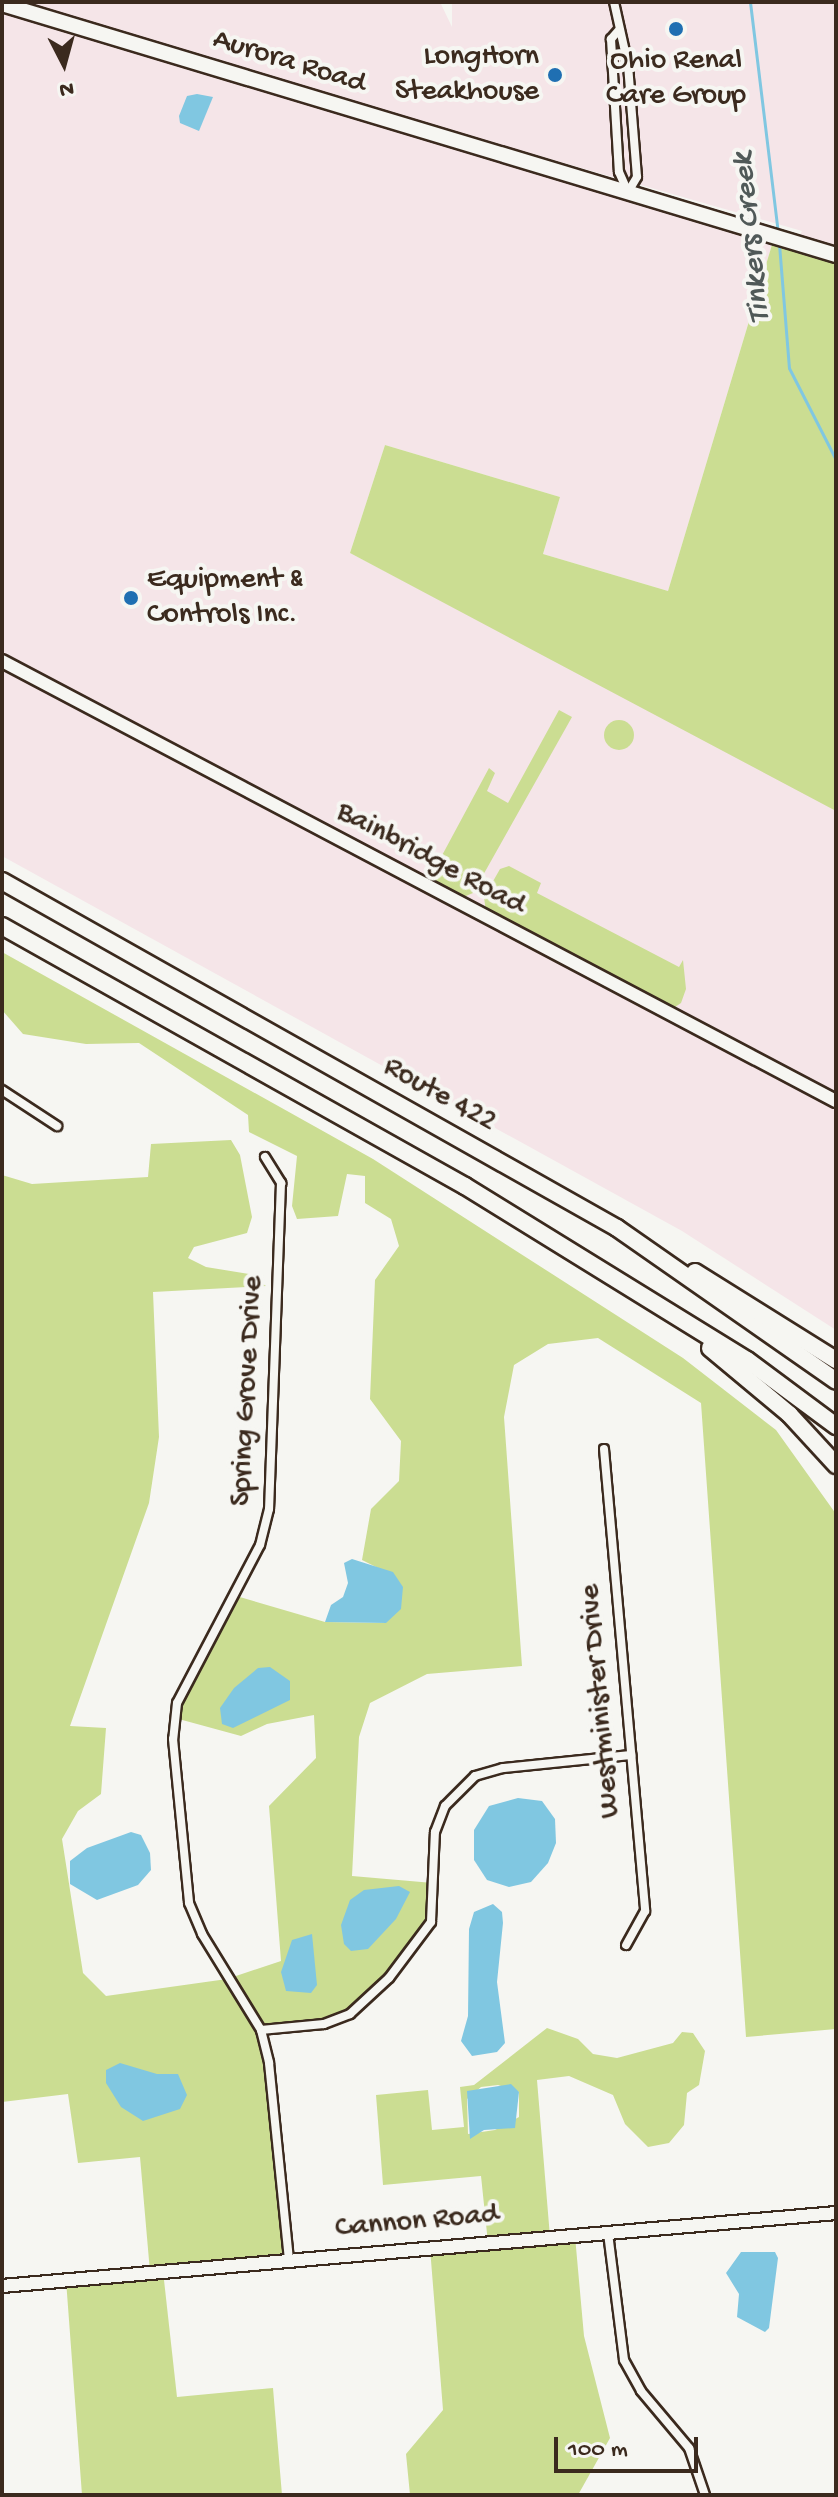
<!DOCTYPE html>
<html>
<head>
<meta charset="utf-8">
<style>
  body { margin:0 }
  #map { position:relative; width:838px; height:2497px; overflow:hidden; background:#f6f6f2; font-family:"Gochi Hand",sans-serif }
  div>[style] { position:absolute }
  .built>* { inset:0; background:#f5e5e8 }
  .green>* { inset:0; background:#cbdd92 }
  .round { border-radius:50% }
  .water>* { inset:0; background:#80c7e1 }
  .stream>* { height:3px; margin:-1.5px; padding:0 1.5px; transform-origin:1.5px; border-radius:1.5px; background:#80c7e1 }
  .roads { filter:drop-shadow(2px 0 #3b2a1e) drop-shadow(-2px 0 #3b2a1e) drop-shadow(0 2px #3b2a1e) drop-shadow(0 -2px #3b2a1e) }
  .street>* { height:8px; margin:-4px; padding:0 4px; transform-origin:4px; border-radius:4px; background:#f6f6f2 }
  .secondary>* { height:12px; margin:-6px; padding:0 6px; transform-origin:6px; border-radius:6px; background:#f6f6f2 }
  .primary>* { height:14px; margin:-7px; padding:0 7px; transform-origin:7px; border-radius:7px; background:#f6f6f2 }
  .highway>* { height:16px; margin:-8px; padding:0 8px; transform-origin:8px; border-radius:8px; background:#f6f6f2 }
  .dots>* { width:22px; height:22px; translate:-50% -50%; box-sizing:border-box; border:4px solid #f6f6f2; border-radius:50% }
  span { translate:-50% -50%; white-space:nowrap; text-align:center; line-height:1.15; -webkit-text-stroke:8px #f6f6f2; paint-order:stroke }
  .poi-label { font-size:30px; color:#3b2a1e }
  .right { translate:-100% -50%; text-align:right }
  .left { translate:0 -50%; text-align:left }
  .street-label { font-size:30px; color:#3b2a1e }
  .water-label { font-size:32px; color:#505958; font-style:italic }
  .frame { position:absolute; inset:0; border:4px solid #3b2a1e; pointer-events:none }
  .north { position:absolute; left:24px; top:24px; width:80px; height:80px; -webkit-text-stroke:6px #f6f6f2; paint-order:stroke; rotate:174deg; font-size:22px; font-weight:700; line-height:32px; text-align:center; color:#3b2a1e }
  .north::after { content:''; display:block; margin:auto; width:28px; height:36px; background:#3b2a1e; clip-path:polygon(50% 0,100% 100%,50% 72%,0 100%) }
  .scale { position:absolute; left:554px; top:2437px; width:144px; height:36px; box-sizing:border-box; border:4px solid #3b2a1e; border-top:0; padding-left:10px; font-size:24px; line-height:28px; white-space:nowrap; color:#3b2a1e; -webkit-text-stroke:6px #f6f6f2; paint-order:stroke }
</style>
</head>
<body>
<div id="map">
  <div class="built">
    <div style="clip-path:polygon(23px 2px,440px 2px,452px 27px,452px 2px,836px 2px,836px 256px,795px 244px,802px 231px,267px 78px)"></div>
    <div style="clip-path:polygon(2px 4px,774px 238px,668px 591px,543px 554px,560px 497px,385px 445px,350px 553px,836px 807px,836px 1330px,682px 1231px,2px 856px)"></div>
  </div>
  <div class="green">
    <div style="clip-path:polygon(774px 238px,836px 255px,836px 811px,350px 553px,385px 445px,560px 497px,543px 554px,668px 591px)"></div>
    <div style="clip-path:polygon(559px 710px,572px 717px,473px 893px,461px 898px,432px 883px,432px 874px,489px 768px,495px 773px,487px 791px,508px 803px)"></div>
    <div class="round" style="left:604px;top:720px;width:30px;height:30px"></div>
    <div style="clip-path:polygon(509px 866px,541px 883px,537px 893px,679px 967px,683px 960px,686px 989px,681px 1003px,666px 1013px,487px 920px,484px 897px,500px 869px)"></div>
    <div style="clip-path:polygon(2px 952px,373px 1159px,683px 1358px,776px 1430px,836px 1514px,836px 2029px,746px 2037px,701px 1403px,598px 1338px,548px 1344px,514px 1365px,504px 1417px,522px 1666px,427px 1674px,370px 1703px,359px 1737px,352px 1876px,433px 1883px,431px 1922px,389px 1978px,350px 2014px,324px 2024px,261px 2031px,269px 2063px,286px 2256px,163px 2271px,177px 2397px,273px 2388px,282px 2495px,82px 2495px,66px 2280px,150px 2272px,140px 2157px,78px 2163px,68px 2094px,2px 2102px,2px 1175px,32px 1184px,148px 1177px,151px 1144px,231px 1140px,240px 1155px,252px 1217px,247px 1233px,194px 1247px,188px 1258px,206px 1267px,249px 1274px,266px 1286px,153px 1292px,159px 1437px,149px 1503px,70px 1726px,106px 1728px,101px 1794px,78px 1811px,62px 1839px,83px 1973px,106px 1996px,227px 1979px,281px 1961px,269px 1806px,316px 1758px,314px 1715px,267px 1724px,241px 1736px,175px 1718px,177px 1703px,233px 1595px,325px 1622px,385px 1623px,378px 1568px,362px 1560px,371px 1509px,399px 1481px,401px 1441px,370px 1399px,375px 1280px,399px 1246px,391px 1219px,365px 1203px,365px 1176px,347px 1174px,338px 1216px,297px 1219px,292px 1206px,297px 1156px,249px 1132px,248px 1115px,139px 1043px,86px 1044px,23px 1034px,2px 1010px)"></div>
    <div style="clip-path:polygon(evenodd,547px 2028px,578px 2039px,593px 2054px,617px 2058px,673px 2043px,682px 2032px,693px 2033px,705px 2051px,699px 2085px,687px 2093px,684px 2125px,669px 2143px,648px 2147px,625px 2124px,613px 2095px,569px 2076px,537px 2080px,550px 2237px,575px 2236px,584px 2336px,610px 2438px,578px 2495px,410px 2495px,406px 2454px,443px 2410px,430px 2248px,488px 2243px,481px 2176px,383px 2185px,376px 2095px,428px 2090px,432px 2130px,464px 2127px,460px 2087px,474px 2085px,547px 2028px,498px 2085px,519px 2092px,519px 2117px,495px 2130px,468px 2134px,467px 2099px,481px 2087px,498px 2085px)"></div>
  </div>
  <div class="water">
    <div style="clip-path:polygon(197px 94px,213px 97px,199px 131px,180px 123px,179px 116px,187px 96px)"></div>
    <div style="clip-path:polygon(352px 1559px,393px 1572px,403px 1587px,401px 1609px,386px 1623px,325px 1622px,331px 1605px,343px 1597px,348px 1583px,344px 1563px)"></div>
    <div style="clip-path:polygon(270px 1667px,290px 1681px,290px 1700px,233px 1728px,222px 1724px,220px 1708px,234px 1688px,258px 1668px)"></div>
    <div style="clip-path:polygon(518px 1798px,542px 1801px,555px 1819px,556px 1843px,548px 1863px,531px 1882px,509px 1887px,487px 1880px,474px 1860px,474px 1830px,489px 1806px)"></div>
    <div style="clip-path:polygon(131px 1832px,141px 1835px,150px 1853px,151px 1870px,138px 1885px,97px 1900px,70px 1884px,70px 1861px,87px 1848px)"></div>
    <div style="clip-path:polygon(399px 1886px,410px 1892px,396px 1919px,368px 1949px,351px 1951px,344px 1944px,341px 1925px,350px 1900px,364px 1890px)"></div>
    <div style="clip-path:polygon(493px 1904px,502px 1912px,503px 1923px,497px 1982px,505px 2043px,497px 2052px,472px 2056px,461px 2041px,468px 2016px,469px 1929px,474px 1912px)"></div>
    <div style="clip-path:polygon(312px 1934px,317px 1985px,311px 1993px,286px 1991px,281px 1972px,292px 1940px)"></div>
    <div style="clip-path:polygon(120px 2063px,157px 2074px,178px 2074px,187px 2095px,180px 2109px,143px 2121px,121px 2107px,106px 2083px,106px 2070px)"></div>
    <div style="clip-path:polygon(511px 2084px,519px 2092px,515px 2128px,484px 2130px,470px 2139px,467px 2091px)"></div>
    <div style="clip-path:polygon(741px 2252px,775px 2252px,778px 2258px,769px 2328px,765px 2332px,737px 2317px,739px 2294px,726px 2273px)"></div>
  </div>
  <div class="stream">
    <div style="left:750px;top:2px;width:233px;rotate:83.1deg"></div>
    <div style="left:779px;top:244px;width:124px;rotate:85.4deg"></div>
    <div style="left:789px;top:368px;width:103px;rotate:62.9deg"></div>
  </div>
  <div class="roads">
    <div class="street">
      <div style="left:614px;top:2px;width:65px;rotate:77.5deg"></div>
      <div style="left:628px;top:65px;width:112px;rotate:85.4deg"></div>
      <div style="left:637px;top:177px;width:17px;rotate:121deg"></div>
      <div style="left:618px;top:31px;width:11px;rotate:131deg"></div>
      <div style="left:611px;top:39px;width:133px;rotate:86.6deg"></div>
      <div style="left:619px;top:172px;width:22px;rotate:66deg"></div>
      <div style="left:2px;top:1090px;width:66px;rotate:33.2deg"></div>
      <div style="left:265px;top:1157px;width:31px;rotate:58deg"></div>
      <div style="left:281px;top:1183px;width:326px;rotate:92.1deg"></div>
      <div style="left:269px;top:1509px;width:37px;rotate:104deg"></div>
      <div style="left:260px;top:1545px;width:178px;rotate:117.7deg"></div>
      <div style="left:177px;top:1703px;width:36px;rotate:96deg"></div>
      <div style="left:173px;top:1739px;width:165px;rotate:84.4deg"></div>
      <div style="left:189px;top:1903px;width:34px;rotate:67deg"></div>
      <div style="left:202px;top:1934px;width:113px;rotate:58.4deg"></div>
      <div style="left:261px;top:2030px;width:34px;rotate:76deg"></div>
      <div style="left:269px;top:2063px;width:198px;rotate:84.2deg"></div>
      <div style="left:604px;top:1449px;width:464px;rotate:84.9deg"></div>
      <div style="left:645px;top:1911px;width:39px;rotate:119deg"></div>
      <div style="left:261px;top:2030px;width:63px;rotate:-5.4deg"></div>
      <div style="left:324px;top:2024px;width:28px;rotate:-21deg"></div>
      <div style="left:350px;top:2014px;width:53px;rotate:-42.7deg"></div>
      <div style="left:389px;top:1978px;width:70px;rotate:-53.1deg"></div>
      <div style="left:431px;top:1922px;width:90px;rotate:-87.5deg"></div>
      <div style="left:435px;top:1832px;width:28px;rotate:-69deg"></div>
      <div style="left:445px;top:1806px;width:42px;rotate:-45deg"></div>
      <div style="left:475px;top:1776px;width:29px;rotate:-16deg"></div>
      <div style="left:503px;top:1768px;width:129px;rotate:-5.8deg"></div>
      <div style="left:608px;top:2233px;width:128px;rotate:82.8deg"></div>
      <div style="left:624px;top:2360px;width:35px;rotate:61deg"></div>
      <div style="left:641px;top:2391px;width:75px;rotate:49.9deg"></div>
      <div style="left:689px;top:2448px;width:50px;rotate:71.2deg"></div>
    </div>
    <div class="secondary">
      <div style="left:2px;top:661px;width:943px;rotate:27.82deg"></div>
      <div style="left:2px;top:2286px;width:837px;rotate:-5deg"></div>
    </div>
    <div class="primary">
      <div style="left:2px;top:4px;width:871px;rotate:16.75deg"></div>
    </div>
    <div class="highway">
      <div style="left:2px;top:881px;width:706px;rotate:29.43deg"></div>
      <div style="left:617px;top:1228px;width:267px;rotate:34.9deg"></div>
      <div style="left:2px;top:926px;width:531px;rotate:29.32deg"></div>
      <div style="left:465px;top:1186px;width:331px;rotate:31.7deg"></div>
      <div style="left:747px;top:1360px;width:111px;rotate:36.6deg"></div>
      <div style="left:695px;top:1272px;width:166px;rotate:32deg"></div>
      <div style="left:710px;top:1348px;width:104px;rotate:39.9deg"></div>
      <div style="left:790px;top:1415px;width:68px;rotate:47.4deg"></div>
    </div>
  </div>
  <div class="dots">
    <div style="left:676px;top:29px;background:#1f6fb2"></div>
    <div style="left:555px;top:75px;background:#1f6fb2"></div>
    <div style="left:131px;top:598px;background:#1f6fb2"></div>
  </div>
  <div class="poi-label">
    <span class="right" style="left:539px;top:75px">LongHorn<br>Steakhouse</span>
    <span style="left:676px;top:79px">Ohio Renal<br>Care Group</span>
    <span class="left" style="left:147px;top:598px">Equipment &amp;<br>Controls Inc.</span>
  </div>
  <div class="street-label">
    <span style="left:289px;top:63px;rotate:17deg">Aurora Road</span>
    <span style="left:430px;top:860px;rotate:28deg">Bainbridge Road</span>
    <span style="left:439px;top:1096px;rotate:29deg">Route 422</span>
    <span style="left:249px;top:1391px;rotate:-87deg">Spring Grove Drive</span>
    <span style="left:602px;top:1701px;rotate:-95deg">Westminister Drive</span>
    <span style="left:417px;top:2223px;rotate:-5deg">Cannon Road</span>
  </div>
  <div class="water-label">
    <span style="left:753px;top:238px;rotate:-96deg">Tinkers Creek</span>
  </div>
  <div class="frame"></div>
  <div class="north">N</div>
  <div class="scale">100 m</div>
</div>
</body>
</html>
